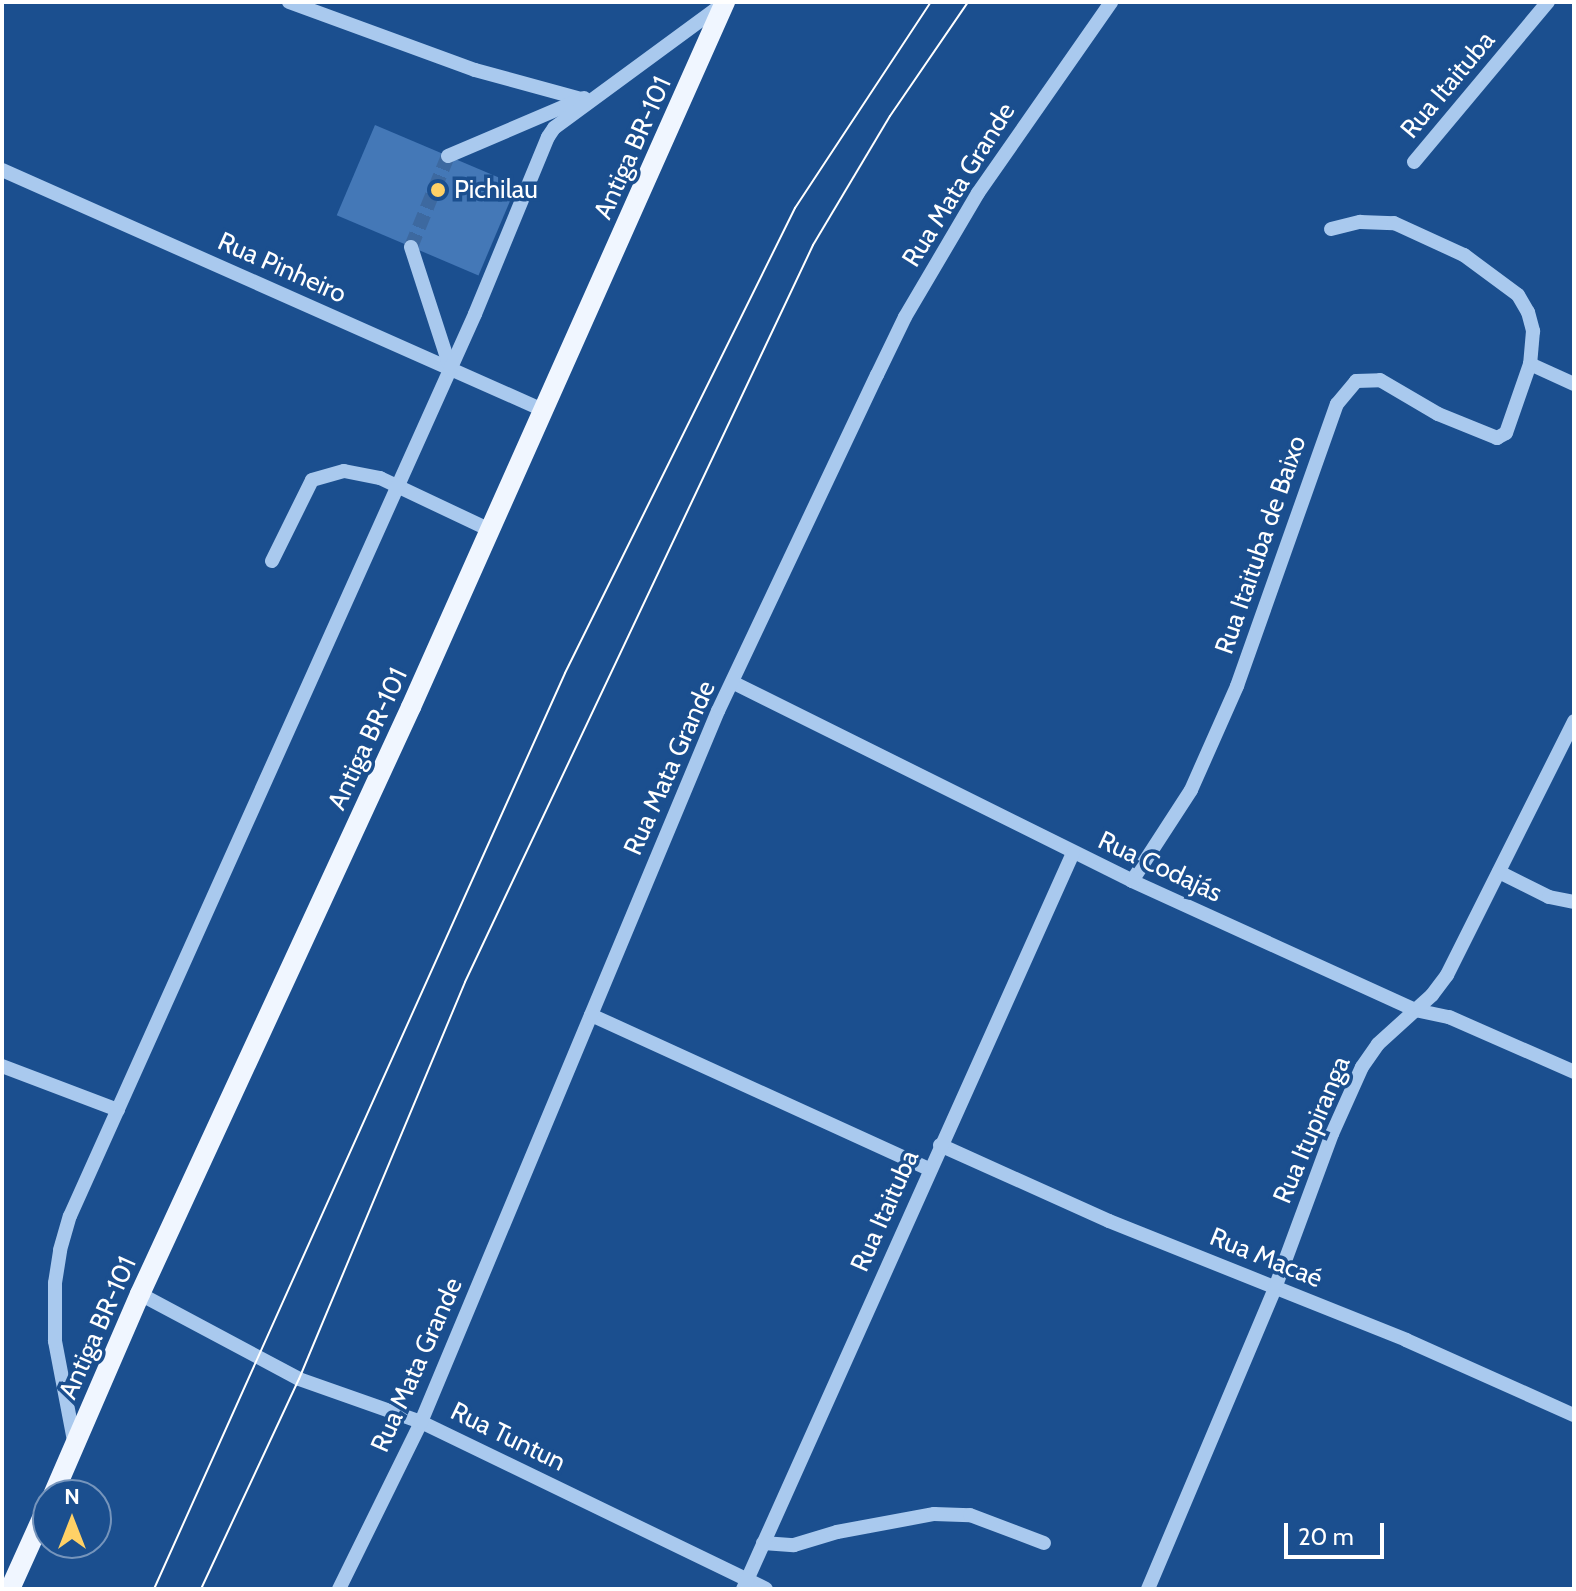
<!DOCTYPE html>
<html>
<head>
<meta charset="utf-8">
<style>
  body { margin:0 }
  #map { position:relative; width:1576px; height:1591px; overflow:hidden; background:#1b4f8f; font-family:Cabin,sans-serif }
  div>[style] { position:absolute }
  .building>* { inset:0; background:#4478b7; transform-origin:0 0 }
  .minor-tunnel>* { height:14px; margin-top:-7px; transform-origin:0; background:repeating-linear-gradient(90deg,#3d69a0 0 14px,transparent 0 21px) }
  .minor>* { height:14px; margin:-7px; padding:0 7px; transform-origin:7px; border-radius:7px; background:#a9c9ee }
  .major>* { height:20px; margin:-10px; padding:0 10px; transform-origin:10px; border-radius:10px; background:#f0f6ff }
  .tram>* { height:2px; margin:-1px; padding:0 1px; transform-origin:1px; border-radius:1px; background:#fff }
  .dots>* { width:22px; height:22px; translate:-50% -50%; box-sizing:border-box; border:4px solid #1b4f8f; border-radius:50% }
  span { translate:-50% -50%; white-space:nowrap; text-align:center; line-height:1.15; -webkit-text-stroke:7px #1b4f8f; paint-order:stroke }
  .street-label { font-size:26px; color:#fff }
  .poi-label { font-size:26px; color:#fff }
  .left { translate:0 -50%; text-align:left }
  .frame { position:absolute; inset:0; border:4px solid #fff; pointer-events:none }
  .north { position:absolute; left:32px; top:1479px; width:80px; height:80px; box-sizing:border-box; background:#1b4f8f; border:2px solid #7695bc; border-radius:50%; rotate:0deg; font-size:22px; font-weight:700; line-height:32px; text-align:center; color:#fff }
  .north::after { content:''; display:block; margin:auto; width:28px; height:36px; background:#ffd166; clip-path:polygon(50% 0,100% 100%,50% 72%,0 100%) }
  .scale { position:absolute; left:1284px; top:1523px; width:100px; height:36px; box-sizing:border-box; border:4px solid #fff; border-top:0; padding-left:10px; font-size:24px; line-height:28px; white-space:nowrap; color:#fff; -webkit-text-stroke:6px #1b4f8f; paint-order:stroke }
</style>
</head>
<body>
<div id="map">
  <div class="building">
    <div style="left:375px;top:125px;width:154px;height:98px;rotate:23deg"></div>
  </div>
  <div class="minor-tunnel">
    <div style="left:411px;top:247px;width:98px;rotate:-67.9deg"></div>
  </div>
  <div class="minor">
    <div style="left:289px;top:2px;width:198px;rotate:20.1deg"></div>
    <div style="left:475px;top:70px;width:110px;rotate:15.3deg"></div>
    <div style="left:448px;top:156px;width:148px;rotate:-23.1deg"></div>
    <div style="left:1414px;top:162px;width:209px;rotate:-50.1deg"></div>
    <div style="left:2px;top:170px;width:592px;rotate:23.92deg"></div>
    <div style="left:1331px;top:229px;width:30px;rotate:-14deg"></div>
    <div style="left:1360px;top:222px;width:34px;rotate:2deg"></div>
    <div style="left:1394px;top:223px;width:77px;rotate:24.6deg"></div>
    <div style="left:1464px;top:255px;width:67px;rotate:36.5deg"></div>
    <div style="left:1518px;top:295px;width:20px;rotate:60deg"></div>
    <div style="left:1528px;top:312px;width:20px;rotate:75deg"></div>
    <div style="left:1533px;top:331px;width:33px;rotate:95deg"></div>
    <div style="left:1530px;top:364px;width:48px;rotate:24.4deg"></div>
    <div style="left:411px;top:247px;width:126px;rotate:72deg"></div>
    <div style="left:272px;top:561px;width:90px;rotate:-63.7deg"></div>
    <div style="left:312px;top:480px;width:33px;rotate:-16deg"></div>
    <div style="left:344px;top:471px;width:37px;rotate:11deg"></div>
    <div style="left:380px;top:478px;width:122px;rotate:25.3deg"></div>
    <div style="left:734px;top:683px;width:445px;rotate:26.4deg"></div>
    <div style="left:1132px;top:881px;width:311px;rotate:24.5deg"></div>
    <div style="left:1415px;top:1010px;width:35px;rotate:12deg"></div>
    <div style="left:1449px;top:1017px;width:137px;rotate:23.7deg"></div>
    <div style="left:1499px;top:872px;width:56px;rotate:26.6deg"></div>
    <div style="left:1549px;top:897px;width:25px;rotate:11deg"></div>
    <div style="left:1132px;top:881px;width:108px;rotate:-57deg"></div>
    <div style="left:1191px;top:790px;width:114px;rotate:-66.1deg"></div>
    <div style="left:1237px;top:686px;width:299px;rotate:-70.5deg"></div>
    <div style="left:1337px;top:404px;width:30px;rotate:-50deg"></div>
    <div style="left:1356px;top:381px;width:24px;rotate:-2deg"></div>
    <div style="left:1380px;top:380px;width:67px;rotate:30.4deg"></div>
    <div style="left:1438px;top:414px;width:64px;rotate:22.1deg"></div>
    <div style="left:1497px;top:438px;width:10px;rotate:-29deg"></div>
    <div style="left:1506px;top:433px;width:73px;rotate:-70.8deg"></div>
    <div style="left:591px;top:1015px;width:371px;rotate:24.5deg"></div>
    <div style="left:2px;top:1066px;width:124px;rotate:20.8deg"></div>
    <div style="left:940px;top:1145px;width:185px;rotate:24.2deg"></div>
    <div style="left:1109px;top:1221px;width:320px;rotate:21.8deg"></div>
    <div style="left:1406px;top:1340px;width:184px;rotate:24.1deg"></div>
    <div style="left:140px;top:1294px;width:180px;rotate:28.1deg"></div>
    <div style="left:299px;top:1379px;width:129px;rotate:19.4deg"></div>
    <div style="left:421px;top:1422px;width:383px;rotate:25.8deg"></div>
    <div style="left:75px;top:1446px;width:107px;rotate:-100.8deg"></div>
    <div style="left:55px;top:1341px;width:58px;rotate:-90deg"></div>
    <div style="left:55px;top:1283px;width:33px;rotate:-81deg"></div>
    <div style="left:60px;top:1250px;width:35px;rotate:-74deg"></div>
    <div style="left:70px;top:1216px;width:989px;rotate:-65.82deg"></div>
    <div style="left:475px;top:314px;width:191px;rotate:-67.6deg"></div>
    <div style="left:548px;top:137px;width:11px;rotate:-56deg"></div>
    <div style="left:554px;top:128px;width:211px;rotate:-36.3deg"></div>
    <div style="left:763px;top:1543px;width:31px;rotate:4deg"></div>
    <div style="left:794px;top:1545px;width:45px;rotate:-16.8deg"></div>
    <div style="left:837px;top:1532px;width:99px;rotate:-10.5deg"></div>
    <div style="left:934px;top:1514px;width:36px;rotate:2deg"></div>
    <div style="left:970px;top:1515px;width:79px;rotate:20.7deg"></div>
    <div style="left:339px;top:1589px;width:186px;rotate:-63.8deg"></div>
    <div style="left:421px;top:1422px;width:771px;rotate:-67.33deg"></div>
    <div style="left:718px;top:711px;width:372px;rotate:-64.7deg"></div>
    <div style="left:877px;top:375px;width:64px;rotate:-64.2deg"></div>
    <div style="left:905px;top:317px;width:144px;rotate:-59.5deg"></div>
    <div style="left:978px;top:193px;width:233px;rotate:-55.1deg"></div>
    <div style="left:743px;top:1589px;width:807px;rotate:-65.85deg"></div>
    <div style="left:1148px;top:1589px;width:327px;rotate:-67.1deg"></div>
    <div style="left:1275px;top:1288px;width:164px;rotate:-69.7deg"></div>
    <div style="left:1332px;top:1134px;width:73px;rotate:-65.9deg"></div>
    <div style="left:1362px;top:1067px;width:28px;rotate:-55deg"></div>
    <div style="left:1378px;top:1044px;width:73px;rotate:-42.2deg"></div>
    <div style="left:1432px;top:995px;width:25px;rotate:-53deg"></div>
    <div style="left:1447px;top:975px;width:284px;rotate:-63.4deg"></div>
  </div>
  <div class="major">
    <div style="left:53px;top:1495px;width:219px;rotate:-66.6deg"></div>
    <div style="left:140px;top:1294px;width:647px;rotate:-65.22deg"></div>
    <div style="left:411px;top:707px;width:772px;rotate:-65.99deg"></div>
    <div style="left:10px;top:1589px;width:92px;rotate:-65.7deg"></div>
  </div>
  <div class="tram">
    <div style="left:154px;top:1589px;width:1004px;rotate:-65.83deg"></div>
    <div style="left:565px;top:673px;width:519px;rotate:-63.68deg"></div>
    <div style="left:795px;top:208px;width:247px;rotate:-56.6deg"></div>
    <div style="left:201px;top:1589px;width:232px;rotate:-65deg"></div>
    <div style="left:299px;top:1379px;width:430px;rotate:-67.3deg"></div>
    <div style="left:465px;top:982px;width:815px;rotate:-64.72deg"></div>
    <div style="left:813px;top:245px;width:150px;rotate:-59.2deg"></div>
    <div style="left:890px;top:116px;width:138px;rotate:-55.6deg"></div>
  </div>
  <div class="dots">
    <div style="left:438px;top:190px;background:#ffd166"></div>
  </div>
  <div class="street-label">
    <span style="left:1448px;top:85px;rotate:-50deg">Rua Itaituba</span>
    <span style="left:633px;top:148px;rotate:-66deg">Antiga BR-101</span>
    <span style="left:959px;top:185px;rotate:-58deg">Rua Mata Grande</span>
    <span style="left:282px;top:268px;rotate:24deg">Rua Pinheiro</span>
    <span style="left:1261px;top:545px;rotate:-71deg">Rua Itaituba de Baixo</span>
    <span style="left:368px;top:739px;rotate:-65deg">Antiga BR-101</span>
    <span style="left:670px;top:768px;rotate:-66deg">Rua Mata Grande</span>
    <span style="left:1160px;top:867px;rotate:25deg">Rua Codajás</span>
    <span style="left:1312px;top:1130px;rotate:-67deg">Rua Itupiranga</span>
    <span style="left:885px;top:1211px;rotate:-66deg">Rua Itaituba</span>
    <span style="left:1266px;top:1258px;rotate:22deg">Rua Macaé</span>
    <span style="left:98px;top:1328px;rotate:-66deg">Antiga BR-101</span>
    <span style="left:417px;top:1365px;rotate:-66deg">Rua Mata Grande</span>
    <span style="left:508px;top:1437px;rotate:26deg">Rua Tuntun</span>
  </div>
  <div class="poi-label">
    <span class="left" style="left:454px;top:190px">Pichilau</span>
  </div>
  <div class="frame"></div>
  <div class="north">N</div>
  <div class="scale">20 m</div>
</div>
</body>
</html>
